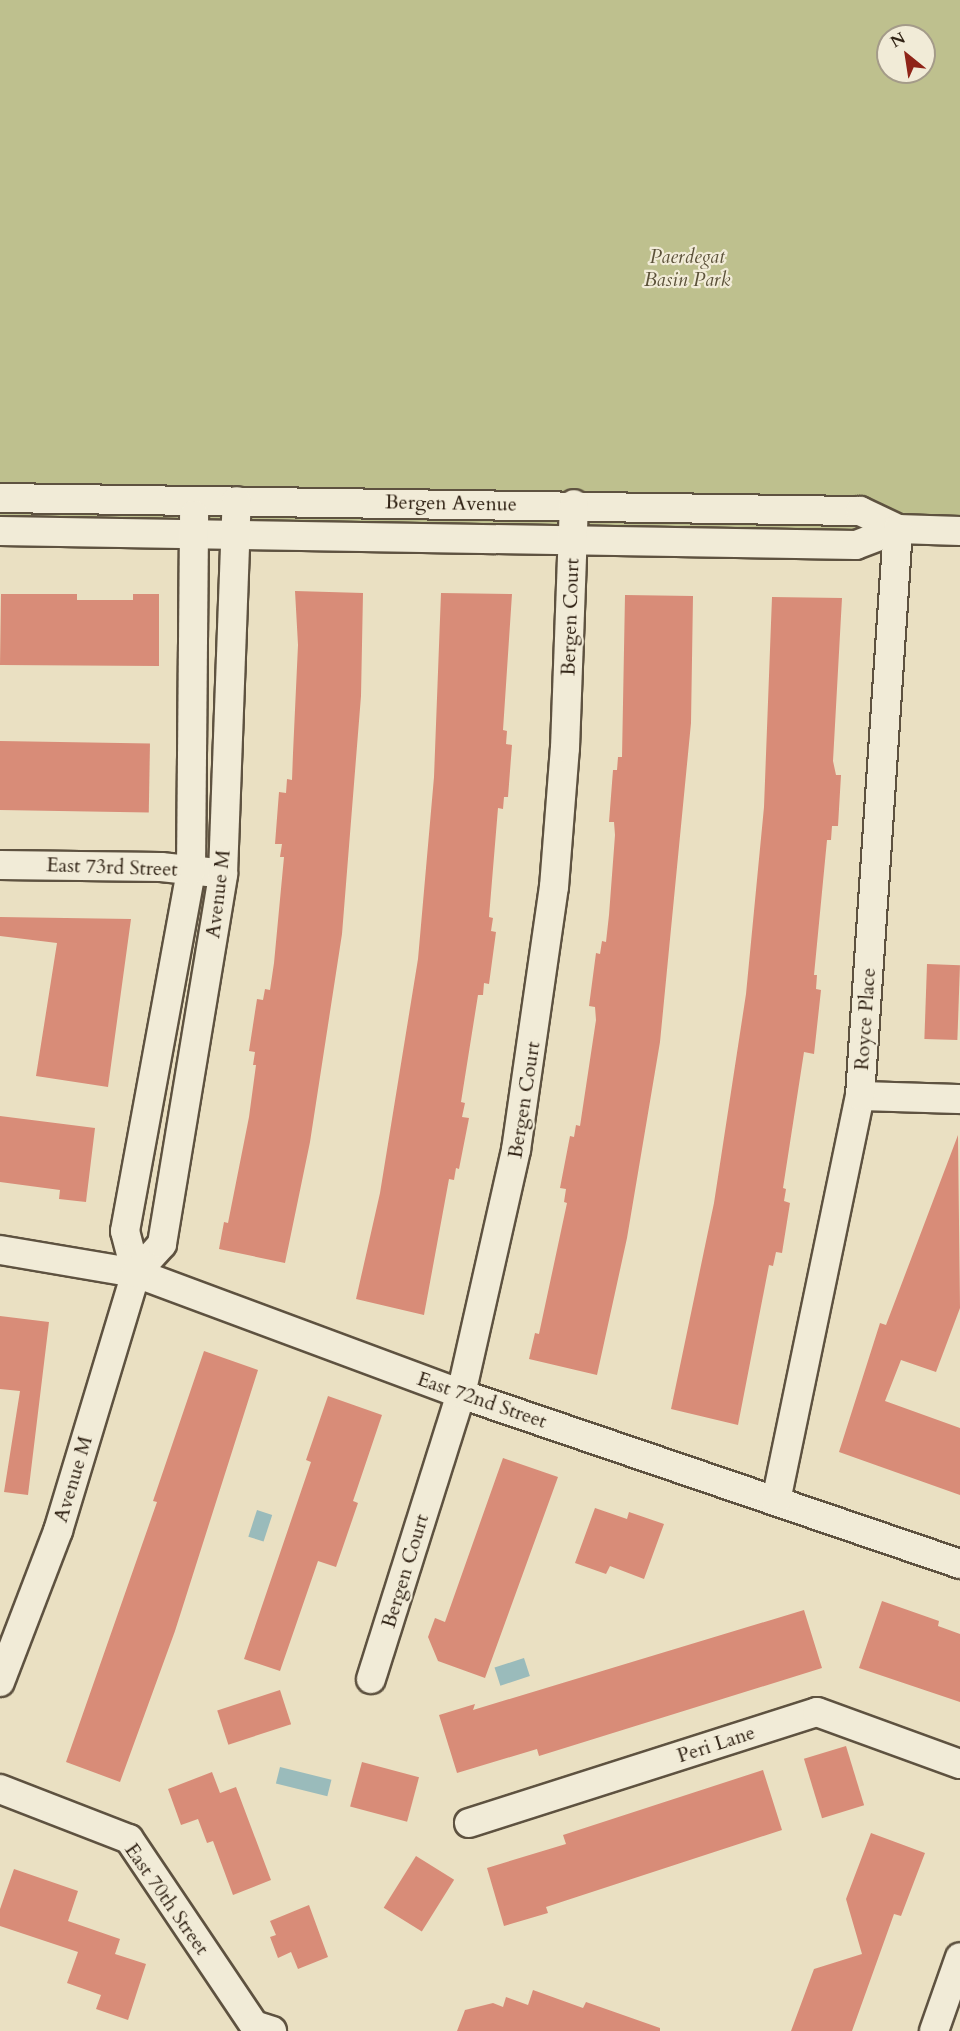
<!DOCTYPE html>
<html>
<head>
<meta charset="utf-8">
<style>
  body { margin:0 }
  #map { position:relative; width:960px; height:2031px; overflow:hidden; background:#eae0c2; font-family:Cardo,serif }
  div>[style] { position:absolute }
  .green>* { inset:0; background:#bec08e }
  .water>* { inset:0; background:#9abbbb; transform-origin:0 0 }
  .building>* { inset:0; background:#d88c78; transform-origin:0 0 }
  .roads { filter:drop-shadow(2px 0 #5e5240) drop-shadow(-2px 0 #5e5240) drop-shadow(0 2px #5e5240) drop-shadow(0 -2px #5e5240) }
  .minor>* { height:28px; margin:-14px; padding:0 14px; transform-origin:14px; border-radius:14px; background:#f1ebd7 }
  span { translate:-50% -50%; white-space:nowrap; text-align:center; line-height:1.15; -webkit-text-stroke:4.5px #f1ebd7; paint-order:stroke }
  .park-label { font-size:20px; color:#5b5139; font-style:italic }
  .street-label { font-size:20px; color:#302214 }
  .north { position:absolute; left:876px; top:24px; width:60px; height:60px; box-sizing:border-box; background:#f1ebd7; border:2px solid #a49b89; border-radius:50%; rotate:330deg; font-size:16px; font-weight:700; line-height:24px; text-align:center; color:#302214 }
  .north::after { content:''; display:block; margin:auto; width:21px; height:27px; background:#8f2418; clip-path:polygon(50% 0,100% 100%,50% 72%,0 100%) }
</style>
</head>
<body>
<div id="map">
  <div class="green">
    <div style="clip-path:polygon(evenodd,0 0,960px 0,960px 539px,0 533px,0 0,888px 36px,924px 36px,924px 72px,888px 72px,888px 36px)"></div>
  </div>
  <div class="water">
    <div style="left:257px;top:1510px;width:16px;height:28px;rotate:18deg"></div>
    <div style="left:524px;top:1658px;width:19px;height:31px;rotate:72deg"></div>
    <div style="left:280px;top:1767px;width:53px;height:17px;rotate:14deg"></div>
  </div>
  <div class="building">
    <div style="clip-path:polygon(295px 591px,363px 593px,361px 696px,342px 934px,310px 1142px,285px 1263px,219px 1249px,224px 1222px,228px 1223px,249px 1117px,256px 1065px,253px 1065px,255px 1052px,249px 1051px,257px 999px,263px 1000px,265px 989px,270px 990px,274px 963px,284px 857px,280px 857px,282px 844px,275px 844px,279px 792px,286px 793px,287px 779px,292px 780px,293px 753px,298px 645px)"></div>
    <div style="clip-path:polygon(441px 593px,512px 594px,503px 730px,507px 731px,506px 744px,512px 745px,508px 797px,504px 797px,503px 809px,498px 808px,489px 917px,493px 918px,491px 931px,496px 932px,489px 984px,484px 983px,483px 995px,478px 995px,461px 1102px,465px 1103px,462px 1117px,469px 1118px,459px 1169px,456px 1168px,454px 1180px,449px 1179px,424px 1315px,356px 1299px,380px 1193px,418px 959px,434px 777px)"></div>
    <div style="clip-path:polygon(1px 594px,77px 594px,77px 600px,133px 600px,133px 594px,159px 594px,159px 666px,0 665px)"></div>
    <div style="clip-path:polygon(625px 595px,693px 596px,691px 723px,660px 1042px,627px 1238px,597px 1375px,529px 1359px,535px 1333px,539px 1334px,567px 1203px,564px 1202px,566px 1189px,560px 1188px,570px 1136px,574px 1137px,576px 1125px,580px 1126px,596px 1020px,595px 1007px,589px 1006px,596px 953px,600px 954px,602px 941px,606px 942px,609px 915px,615px 835px,614px 822px,609px 822px,613px 770px,617px 770px,618px 757px,622px 757px)"></div>
    <div style="clip-path:polygon(772px 597px,842px 598px,833px 761px,836px 775px,841px 775px,838px 826px,832px 826px,831px 840px,827px 840px,814px 975px,817px 975px,816px 989px,821px 990px,814px 1054px,804px 1052px,783px 1188px,786px 1189px,784px 1201px,790px 1203px,782px 1253px,776px 1252px,773px 1266px,769px 1265px,738px 1425px,671px 1409px,714px 1203px,746px 994px,764px 807px)"></div>
    <div style="left:0;top:741px;width:150px;height:69px;rotate:1deg"></div>
    <div style="clip-path:polygon(0 917px,131px 919px,108px 1087px,36px 1076px,57px 943px,0 936px)"></div>
    <div style="left:927px;top:964px;width:33px;height:75px;rotate:2deg"></div>
    <div style="clip-path:polygon(0 1116px,95px 1128px,86px 1202px,59px 1199px,60px 1190px,0 1182px)"></div>
    <div style="clip-path:polygon(958px 1135px,960px 1308px,936px 1372px,901px 1360px,885px 1401px,960px 1428px,960px 1495px,839px 1452px,880px 1323px,886px 1325px)"></div>
    <div style="clip-path:polygon(0 1316px,49px 1322px,28px 1495px,4px 1492px,20px 1391px,0 1389px)"></div>
    <div style="clip-path:polygon(204px 1351px,258px 1370px,175px 1631px,120px 1782px,66px 1762px,157px 1502px,153px 1501px)"></div>
    <div style="clip-path:polygon(328px 1396px,382px 1415px,353px 1501px,358px 1503px,336px 1567px,318px 1561px,280px 1671px,244px 1659px,311px 1462px,306px 1460px)"></div>
    <div style="clip-path:polygon(503px 1458px,558px 1477px,485px 1678px,438px 1661px,428px 1637px,435px 1618px,445px 1622px)"></div>
    <div style="clip-path:polygon(595px 1508px,627px 1519px,629px 1512px,664px 1524px,644px 1579px,610px 1566px,606px 1574px,575px 1563px)"></div>
    <div style="clip-path:polygon(882px 1601px,939px 1621px,938px 1626px,960px 1634px,960px 1702px,859px 1668px)"></div>
    <div style="clip-path:polygon(804px 1610px,822px 1668px,539px 1756px,537px 1749px,457px 1773px,439px 1715px,475px 1704px,473px 1710px)"></div>
    <div style="left:280px;top:1690px;width:36px;height:66px;rotate:72deg"></div>
    <div style="left:846px;top:1746px;width:62px;height:44px;rotate:73deg"></div>
    <div style="left:362px;top:1762px;width:59px;height:46px;rotate:15deg"></div>
    <div style="clip-path:polygon(763px 1770px,782px 1830px,546px 1907px,548px 1913px,504px 1926px,487px 1868px,566px 1844px,563px 1835px)"></div>
    <div style="clip-path:polygon(212px 1772px,220px 1793px,236px 1787px,271px 1880px,233px 1895px,213px 1841px,207px 1843px,198px 1819px,181px 1825px,168px 1789px)"></div>
    <div style="clip-path:polygon(871px 1833px,925px 1853px,901px 1916px,894px 1914px,852px 2031px,791px 2031px,814px 1969px,862px 1954px,846px 1899px)"></div>
    <div style="left:416px;top:1856px;width:45px;height:61px;rotate:32deg"></div>
    <div style="clip-path:polygon(14px 1869px,78px 1891px,68px 1921px,120px 1939px,115px 1954px,146px 1964px,128px 2020px,96px 2009px,101px 1995px,67px 1983px,78px 1952px,0 1926px,0 1909px)"></div>
    <div style="clip-path:polygon(309px 1905px,328px 1957px,298px 1969px,291px 1952px,278px 1958px,270px 1937px,276px 1935px,270px 1921px)"></div>
    <div style="clip-path:polygon(533px 1990px,583px 2008px,586px 2002px,660px 2028px,660px 2031px,457px 2031px,465px 2010px,493px 2003px,503px 2007px,506px 1997px,528px 2005px)"></div>
  </div>
  <div class="roads">
    <div class="minor">
      <div style="left:0;top:498px;width:860px;rotate:0.87deg"></div>
      <div style="left:860px;top:511px;width:42px;rotate:25.3deg"></div>
      <div style="left:0;top:531px;width:856px;rotate:0.94deg"></div>
      <div style="left:856px;top:545px;width:45px;rotate:-20.9deg"></div>
      <div style="left:898px;top:529px;width:62px;rotate:1.8deg"></div>
      <div style="left:0;top:865px;width:161px;rotate:0.7deg"></div>
      <div style="left:161px;top:867px;width:47px;rotate:6.1deg"></div>
      <div style="left:860px;top:1096px;width:100px;rotate:1.7deg"></div>
      <div style="left:0;top:1250px;width:138px;rotate:9.6deg"></div>
      <div style="left:136px;top:1273px;width:347px;rotate:20.4deg"></div>
      <div style="left:461px;top:1394px;width:527px;rotate:18.81deg"></div>
      <div style="left:136px;top:1273px;width:43px;rotate:-104.7deg"></div>
      <div style="left:125px;top:1231px;width:367px;rotate:-79.6deg"></div>
      <div style="left:191px;top:870px;width:355px;rotate:-89.5deg"></div>
      <div style="left:776px;top:1501px;width:414px;rotate:-78.3deg"></div>
      <div style="left:860px;top:1096px;width:568px;rotate:-86.17deg"></div>
      <div style="left:371px;top:1679px;width:299px;rotate:-72.5deg"></div>
      <div style="left:461px;top:1394px;width:250px;rotate:-77.3deg"></div>
      <div style="left:516px;top:1150px;width:266px;rotate:-81.8deg"></div>
      <div style="left:554px;top:887px;width:139px;rotate:-85.5deg"></div>
      <div style="left:565px;top:748px;width:244px;rotate:-87.9deg"></div>
      <div style="left:0;top:1682px;width:162px;rotate:-69deg"></div>
      <div style="left:58px;top:1531px;width:270px;rotate:-73.2deg"></div>
      <div style="left:136px;top:1273px;width:39px;rotate:-48deg"></div>
      <div style="left:162px;top:1244px;width:375px;rotate:-80.6deg"></div>
      <div style="left:223px;top:874px;width:373px;rotate:-87.9deg"></div>
      <div style="left:0;top:1789px;width:138px;rotate:21.2deg"></div>
      <div style="left:129px;top:1839px;width:224px;rotate:56.1deg"></div>
      <div style="left:254px;top:2025px;width:19px;rotate:18deg"></div>
      <div style="left:469px;top:1823px;width:365px;rotate:-17.7deg"></div>
      <div style="left:817px;top:1712px;width:152px;rotate:20deg"></div>
      <div style="left:934px;top:2031px;width:78px;rotate:-70.6deg"></div>
    </div>
  </div>
  <div class="park-label">
    <span style="left:687px;top:268px">Paerdegat<br>Basin Park</span>
  </div>
  <div class="street-label">
    <span style="left:451px;top:503px;rotate:1deg">Bergen Avenue</span>
    <span style="left:570px;top:617px;rotate:-88deg">Bergen Court</span>
    <span style="left:112px;top:867px;rotate:2deg">East 73rd Street</span>
    <span style="left:218px;top:894px;rotate:-83deg">Avenue M</span>
    <span style="left:865px;top:1019px;rotate:-86deg">Royce Place</span>
    <span style="left:524px;top:1100px;rotate:-81deg">Bergen Court</span>
    <span style="left:482px;top:1400px;rotate:19deg">East 72nd Street</span>
    <span style="left:73px;top:1479px;rotate:-73deg">Avenue M</span>
    <span style="left:405px;top:1571px;rotate:-73deg">Bergen Court</span>
    <span style="left:716px;top:1744px;rotate:-18deg">Peri Lane</span>
    <span style="left:167px;top:1899px;rotate:55deg">East 70th Street</span>
  </div>
  <div class="north">N</div>
</div>
</body>
</html>
